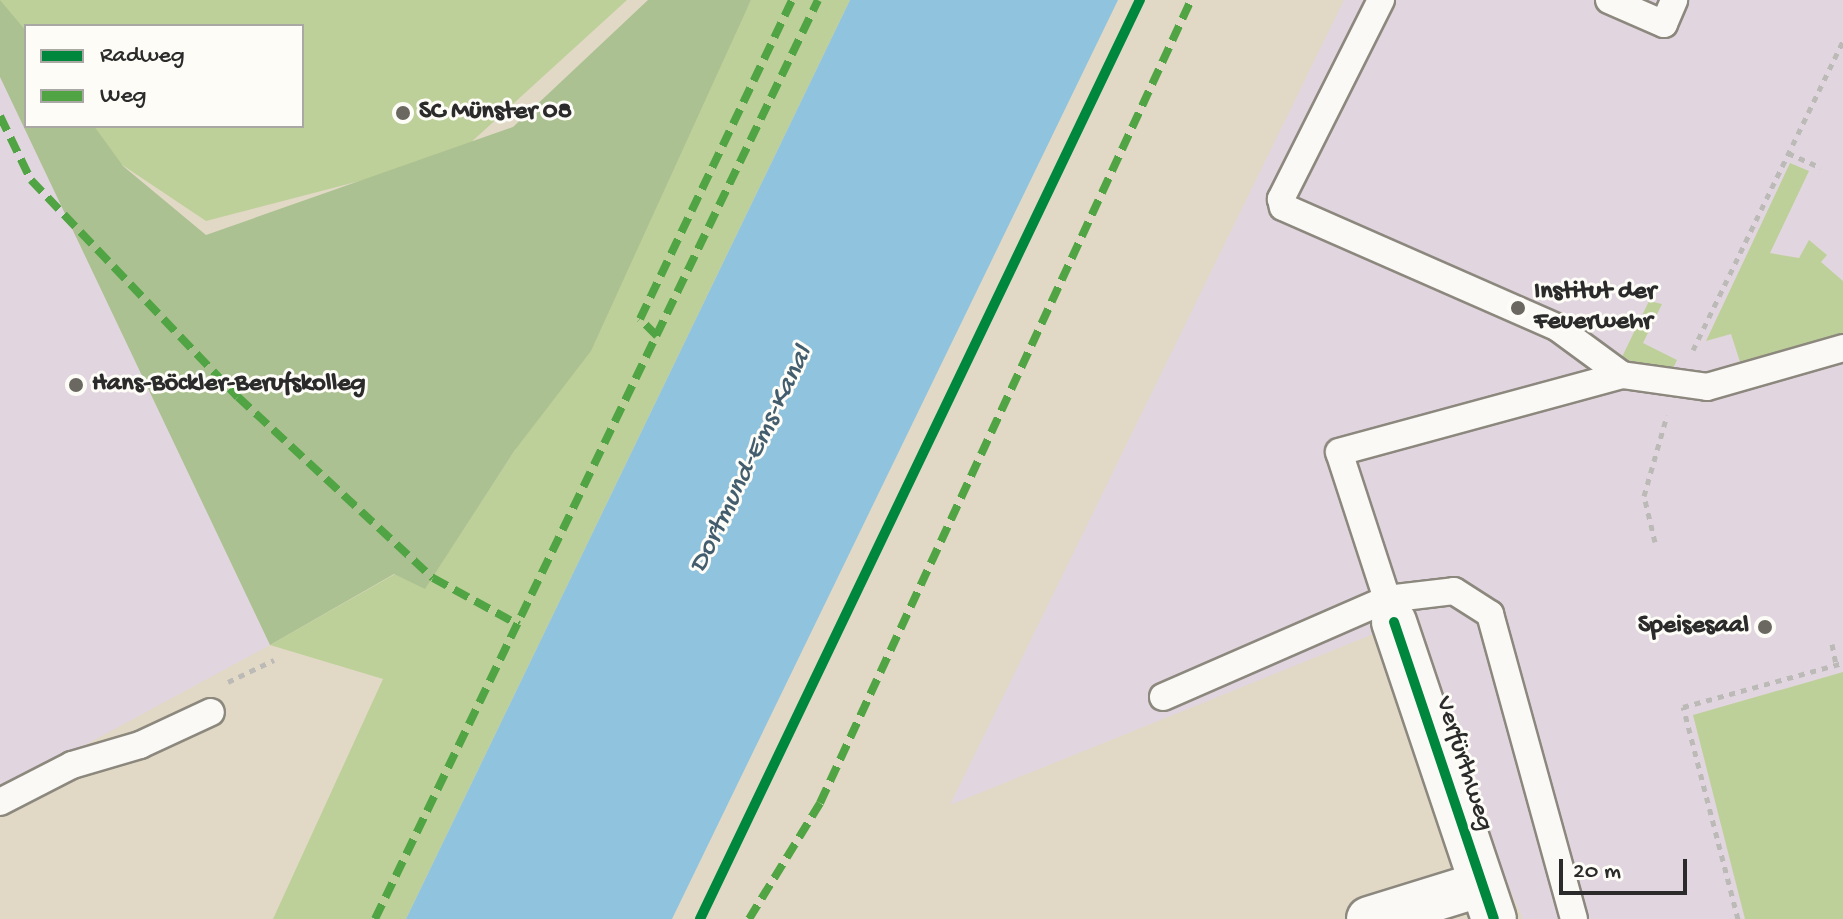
<!DOCTYPE html>
<html>
<head>
<meta charset="utf-8">
<style>
  body { margin:0 }
  #map { position:relative; width:1843px; height:919px; overflow:hidden; background:#e1d9c6; font-family:"Gochi Hand",sans-serif }
  div>[style] { position:absolute }
  .built>* { inset:0; background:#e1d6df }
  .green>* { inset:0; background:#bed099 }
  .forest>* { inset:0; background:#acc191 }
  .water>* { inset:0; background:#90c3dd }
  .path>* { height:5px; margin-top:-2.5px; transform-origin:0; background:repeating-linear-gradient(90deg,#bcbab7 0 6px,transparent 0 12px) }
  .roads { filter:drop-shadow(2px 0 #8c887e) drop-shadow(-2px 0 #8c887e) drop-shadow(0 2px #8c887e) drop-shadow(0 -2px #8c887e) }
  .lane>* { height:26px; margin:-13px; padding:0 13px; transform-origin:13px; border-radius:13px; background:#faf9f6 }
  .street>* { height:44px; margin:-22px; padding:0 22px; transform-origin:22px; border-radius:22px; background:#faf9f6 }
  .quiet>* { height:8px; margin-top:-4px; transform-origin:0; background:repeating-linear-gradient(90deg,#51a443 0 16px,transparent 0 24px) }
  .cycleway>* { height:10px; margin:-5px; padding:0 5px; transform-origin:5px; border-radius:5px; background:#00873e }
  .dots>* { width:22px; height:22px; translate:-50% -50%; box-sizing:border-box; border:4px solid #fdfcf7; border-radius:50% }
  span { translate:-50% -50%; white-space:nowrap; text-align:center; line-height:1.15; -webkit-text-stroke:6px #fdfcf7; paint-order:stroke }
  .poi-label { font-size:26px; color:#2b2b2b; font-weight:700 }
  .left { translate:0 -50%; text-align:left }
  .right { translate:-100% -50%; text-align:right }
  .street-label { font-size:26px; color:#2b2b2b }
  .water-label { font-size:28px; color:#425d6d; font-style:italic }
  .legend { position:absolute; left:24px; top:24px; width:280px; height:104px; box-sizing:border-box; background:#fdfcf7; border:2px solid #a9a8a5; margin:0; padding:10px 14px; list-style:none; font-size:24px; color:#2b2b2b }
  .legend li { display:flex; align-items:center; gap:16px; height:40px }
  .legend b { width:40px; border:2px solid #a9a8a5 }
  .scale { position:absolute; left:1559px; top:859px; width:128px; height:36px; box-sizing:border-box; border:4px solid #2b2b2b; border-top:0; padding-left:10px; font-size:24px; line-height:28px; white-space:nowrap; color:#2b2b2b; -webkit-text-stroke:6px #fdfcf7; paint-order:stroke }
</style>
</head>
<body>
<div id="map">
  <div class="built">
    <div style="clip-path:polygon(1344px 0,1843px 0,1843px 919px,1523px 919px,1499px 865px,1418px 616px,950px 805px)"></div>
    <div style="clip-path:polygon(0 62px,270px 645px,0 791px)"></div>
  </div>
  <div class="green">
    <div style="clip-path:polygon(0 0,627px 0,456px 156px,206px 221px,64px 126px,302px 126px,302px 26px,26px 26px,26px 101px)"></div>
    <div style="clip-path:polygon(751px 0,850px 0,406px 919px,273px 919px,383px 679px,270px 645px,395px 574px,425px 588px,515px 450px)"></div>
    <div style="clip-path:polygon(1790px 163px,1809px 171px,1770px 253px,1799px 258px,1809px 240px,1827px 255px,1821px 262px,1843px 281px,1843px 335px,1741px 365px,1731px 334px,1706px 341px)"></div>
    <div style="clip-path:polygon(1649px 301px,1662px 304px,1643px 343px,1677px 360px,1668px 379px,1622px 357px)"></div>
    <div style="clip-path:polygon(1843px 672px,1843px 919px,1745px 919px,1693px 715px)"></div>
  </div>
  <div class="forest">
    <div style="clip-path:polygon(0 0,26px 31px,26px 126px,94px 126px,123px 166px,206px 235px,513px 127px,648px 0,751px 0,591px 351px,515px 450px,425px 589px,394px 574px,270px 645px,0 77px)"></div>
  </div>
  <div class="water">
    <div style="clip-path:polygon(850px 0,1118px 0,672px 919px,406px 919px)"></div>
  </div>
  <div class="path">
    <div style="left:1788px;top:153px;width:36px;rotate:24deg"></div>
    <div style="left:1693px;top:350px;width:343px;rotate:-64.1deg"></div>
    <div style="left:1655px;top:542px;width:47px;rotate:-103.4deg"></div>
    <div style="left:1644px;top:496px;width:84px;rotate:-74.1deg"></div>
    <div style="left:1832px;top:644px;width:21px;rotate:79deg"></div>
    <div style="left:228px;top:682px;width:51px;rotate:-25.6deg"></div>
    <div style="left:1738px;top:919px;width:219px;rotate:-104.5deg"></div>
    <div style="left:1683px;top:707px;width:166px;rotate:-15.4deg"></div>
  </div>
  <div class="roads">
    <div class="lane">
      <div style="left:1381px;top:0;width:223px;rotate:116.7deg"></div>
      <div style="left:1281px;top:199px;width:8px;rotate:76deg"></div>
      <div style="left:1283px;top:207px;width:300px;rotate:23.7deg"></div>
      <div style="left:1558px;top:328px;width:79px;rotate:36.3deg"></div>
      <div style="left:1622px;top:375px;width:86px;rotate:8deg"></div>
      <div style="left:1707px;top:387px;width:141px;rotate:-16deg"></div>
      <div style="left:1609px;top:0;width:60px;rotate:23.6deg"></div>
      <div style="left:1664px;top:24px;width:26px;rotate:-67deg"></div>
      <div style="left:1392px;top:614px;width:170px;rotate:-108.1deg"></div>
      <div style="left:1339px;top:452px;width:293px;rotate:-15.2deg"></div>
      <div style="left:1163px;top:697px;width:244px;rotate:-23.6deg"></div>
      <div style="left:1387px;top:599px;width:67px;rotate:-6.8deg"></div>
      <div style="left:1454px;top:591px;width:43px;rotate:32.6deg"></div>
      <div style="left:1490px;top:614px;width:316px;rotate:74.6deg"></div>
      <div style="left:0;top:802px;width:81px;rotate:-27.2deg"></div>
      <div style="left:72px;top:765px;width:71px;rotate:-16.4deg"></div>
      <div style="left:140px;top:745px;width:78px;rotate:-24.9deg"></div>
    </div>
    <div class="street">
      <div style="left:1394px;top:622px;width:313px;rotate:71.4deg"></div>
      <div style="left:1369px;top:919px;width:115px;rotate:-17.2deg"></div>
    </div>
  </div>
  <div class="quiet">
    <div style="left:0;top:116px;width:71px;rotate:64.2deg"></div>
    <div style="left:31px;top:180px;width:300px;rotate:46.4deg"></div>
    <div style="left:238px;top:397px;width:266px;rotate:42.9deg"></div>
    <div style="left:433px;top:578px;width:98px;rotate:28.7deg"></div>
    <div style="left:657px;top:336px;width:24px;rotate:-135deg"></div>
    <div style="left:640px;top:319px;width:353px;rotate:-64.5deg"></div>
    <div style="left:375px;top:919px;width:1020px;rotate:-64.26deg"></div>
    <div style="left:749px;top:919px;width:136px;rotate:-58.5deg"></div>
    <div style="left:820px;top:803px;width:885px;rotate:-65.2deg"></div>
  </div>
  <div class="cycleway">
    <div style="left:1394px;top:622px;width:313px;rotate:71.4deg"></div>
    <div style="left:700px;top:919px;width:1019px;rotate:-64.42deg"></div>
  </div>
  <div class="dots">
    <div style="left:403px;top:113px;background:#6b6861"></div>
    <div style="left:1518px;top:308px;background:#6b6861"></div>
    <div style="left:76px;top:385px;background:#6b6861"></div>
    <div style="left:1765px;top:627px;background:#6b6861"></div>
  </div>
  <div class="poi-label">
    <span class="left" style="left:419px;top:113px">SC Münster 08</span>
    <span class="left" style="left:1534px;top:308px">Institut der<br>Feuerwehr</span>
    <span class="left" style="left:92px;top:385px">Hans-Böckler-Berufskolleg</span>
    <span class="right" style="left:1749px;top:627px">Speisesaal</span>
  </div>
  <div class="street-label">
    <span style="left:1463px;top:764px;rotate:72deg">Verfürthweg</span>
  </div>
  <div class="water-label">
    <span style="left:752px;top:460px;rotate:-64deg">Dortmund-Ems-Kanal</span>
  </div>
  <ul class="legend">
  <li><b style="height:10px;background:#00873e"></b>Radweg</li>
  <li><b style="height:10px;background:#51a443"></b>Weg</li>
  </ul>
  <div class="scale">20 m</div>
</div>
</body>
</html>
